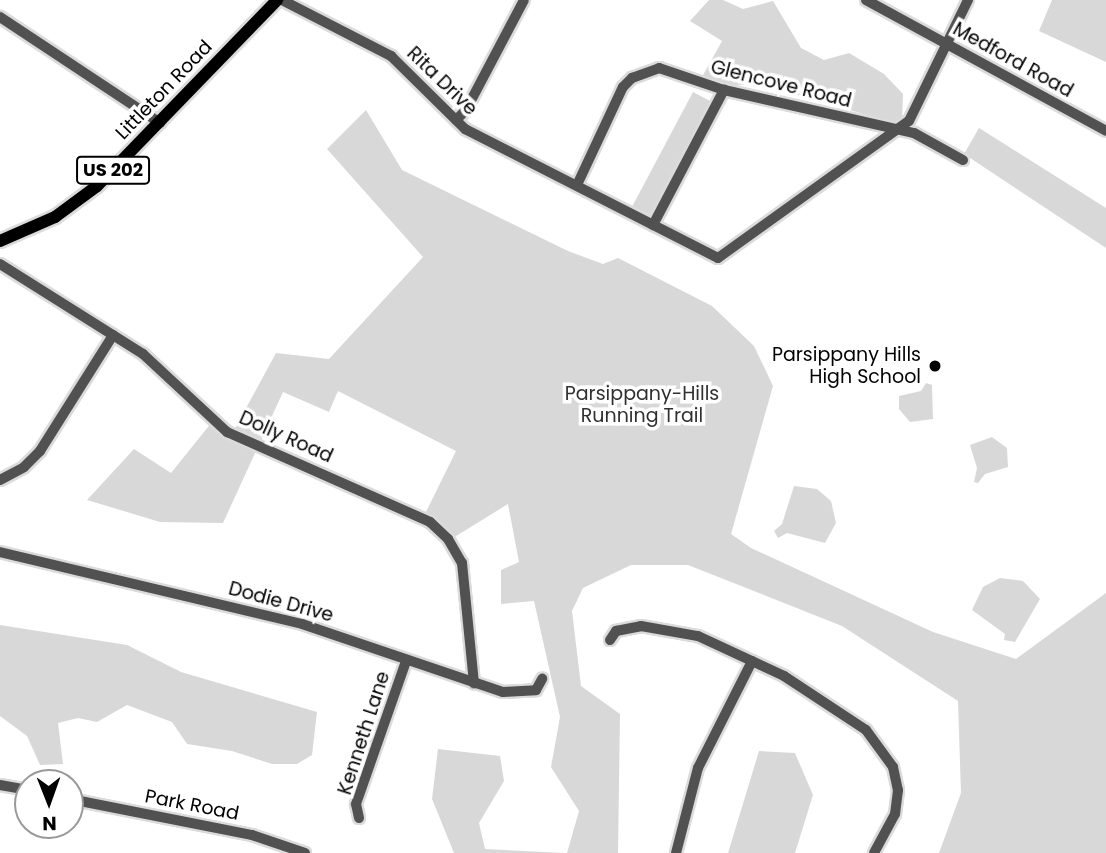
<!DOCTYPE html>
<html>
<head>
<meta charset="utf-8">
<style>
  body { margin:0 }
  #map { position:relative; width:1106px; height:853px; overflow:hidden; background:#fff; font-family:Poppins,sans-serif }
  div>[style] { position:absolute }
  .green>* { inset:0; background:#d8d8d8; transform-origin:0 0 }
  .roads { filter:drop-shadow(2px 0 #dbdbdb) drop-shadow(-2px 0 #dbdbdb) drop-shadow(0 2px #dbdbdb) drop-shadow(0 -2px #dbdbdb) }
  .minor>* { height:10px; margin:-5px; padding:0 5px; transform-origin:5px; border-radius:5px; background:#515151 }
  .major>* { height:12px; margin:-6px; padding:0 6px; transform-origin:6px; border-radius:6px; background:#000 }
  .dots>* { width:19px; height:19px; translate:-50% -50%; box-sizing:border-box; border:4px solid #fff; border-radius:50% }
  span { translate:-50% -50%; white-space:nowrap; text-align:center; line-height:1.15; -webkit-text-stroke:7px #fff; paint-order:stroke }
  .shield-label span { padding:2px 5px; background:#fff; border:2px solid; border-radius:5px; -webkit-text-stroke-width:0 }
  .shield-label { font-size:18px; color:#000; font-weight:700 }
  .street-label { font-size:19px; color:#000 }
  .poi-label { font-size:19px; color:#000 }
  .right { translate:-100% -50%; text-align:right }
  .park-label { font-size:19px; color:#2f2f2f }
  .north { position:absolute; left:14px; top:769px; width:70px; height:70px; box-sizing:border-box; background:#fff; border:2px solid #999; border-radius:50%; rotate:179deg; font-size:19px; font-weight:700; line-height:28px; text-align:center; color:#000 }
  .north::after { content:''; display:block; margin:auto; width:24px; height:32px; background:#000; clip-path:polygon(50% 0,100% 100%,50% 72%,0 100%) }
</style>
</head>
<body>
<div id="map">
  <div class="green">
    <div style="clip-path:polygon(709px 0,723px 0,743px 9px,773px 1px,801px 48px,824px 60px,849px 53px,884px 74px,903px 94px,902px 125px,755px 83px,727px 87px,702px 77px,722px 41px,690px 21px)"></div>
    <div style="clip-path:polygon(1052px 0,1106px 0,1106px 62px,1039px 31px)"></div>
    <div style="left:693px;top:92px;width:21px;height:131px;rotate:28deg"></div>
    <div style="clip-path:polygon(366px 110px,402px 170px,568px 251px,603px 264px,618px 258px,712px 306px,754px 346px,773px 386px,731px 534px,751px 548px,933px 632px,1016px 659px,1106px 593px,1106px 853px,939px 853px,961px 793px,958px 701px,842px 626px,688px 565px,631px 565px,583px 588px,572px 611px,581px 686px,620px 714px,618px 853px,567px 853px,579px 811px,551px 767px,560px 717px,534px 601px,501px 604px,501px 570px,519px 562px,508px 504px,448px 541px,423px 518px,456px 451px,338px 391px,329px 412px,283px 392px,223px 523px,160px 522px,87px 500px,134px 449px,171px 473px,212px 422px,232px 434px,276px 353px,329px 359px,423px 257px,327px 149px)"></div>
    <div style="clip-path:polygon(979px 128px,1106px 208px,1106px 248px,964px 154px)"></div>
    <div style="clip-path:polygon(926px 383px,932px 385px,933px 419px,910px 422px,899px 409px,899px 396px,921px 391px)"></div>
    <div style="clip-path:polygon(992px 437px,1007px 448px,1008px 467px,985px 474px,978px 483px,974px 482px,977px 468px,970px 445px)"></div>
    <div style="clip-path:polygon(794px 486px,817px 489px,831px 501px,836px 523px,825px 543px,787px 533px,778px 538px,774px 531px,782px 524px)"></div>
    <div style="clip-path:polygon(1000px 578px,1023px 581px,1040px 599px,1015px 642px,1004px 640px,1005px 634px,972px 610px,983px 587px)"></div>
    <div style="clip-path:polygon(0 625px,127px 645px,181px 672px,317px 712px,312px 755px,297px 764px,272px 764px,232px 751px,187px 744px,172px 722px,127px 705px,97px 722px,78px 718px,58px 723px,63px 764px,40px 765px,27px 736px,0 716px)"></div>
    <div style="clip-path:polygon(438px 749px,500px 756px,504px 781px,479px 823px,485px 849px,565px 853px,454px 853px,432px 799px)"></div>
    <div style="clip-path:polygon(759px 751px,795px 753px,813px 795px,795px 853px,728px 853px)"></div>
  </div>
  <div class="roads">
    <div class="minor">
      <div style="left:282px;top:0;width:123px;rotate:27.2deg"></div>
      <div style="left:391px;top:56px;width:104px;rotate:44.6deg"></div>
      <div style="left:465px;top:129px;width:284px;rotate:27deg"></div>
      <div style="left:718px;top:258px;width:235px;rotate:-35.7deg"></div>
      <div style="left:909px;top:121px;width:135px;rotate:-64deg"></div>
      <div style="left:866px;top:0;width:273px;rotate:28.6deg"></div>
      <div style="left:0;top:17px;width:192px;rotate:33.5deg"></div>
      <div style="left:456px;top:120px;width:14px;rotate:-45deg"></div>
      <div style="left:466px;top:110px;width:124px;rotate:-62.2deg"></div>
      <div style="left:577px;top:185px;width:108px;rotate:-64.9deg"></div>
      <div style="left:623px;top:87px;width:13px;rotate:-45deg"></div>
      <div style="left:632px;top:78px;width:29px;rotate:-20deg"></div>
      <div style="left:659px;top:68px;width:69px;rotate:18.7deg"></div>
      <div style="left:724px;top:90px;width:195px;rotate:12.8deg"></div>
      <div style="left:914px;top:133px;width:56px;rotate:28.9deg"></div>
      <div style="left:653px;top:225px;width:153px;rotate:-62.3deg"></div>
      <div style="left:0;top:264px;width:169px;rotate:32.2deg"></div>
      <div style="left:143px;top:354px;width:115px;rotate:42.9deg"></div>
      <div style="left:227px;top:432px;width:222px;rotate:23.9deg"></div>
      <div style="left:430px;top:522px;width:25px;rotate:43deg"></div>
      <div style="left:448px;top:539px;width:28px;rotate:60deg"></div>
      <div style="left:462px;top:563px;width:121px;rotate:84.3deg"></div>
      <div style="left:0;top:480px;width:27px;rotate:-28deg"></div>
      <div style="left:24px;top:467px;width:23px;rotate:-45deg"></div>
      <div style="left:40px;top:451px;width:137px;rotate:-57.8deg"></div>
      <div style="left:0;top:552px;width:310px;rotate:13.4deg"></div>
      <div style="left:302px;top:624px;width:212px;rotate:18.7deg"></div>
      <div style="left:503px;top:692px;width:33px;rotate:-3deg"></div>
      <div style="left:536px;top:690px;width:13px;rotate:-61deg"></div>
      <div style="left:610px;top:640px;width:11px;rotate:-56deg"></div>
      <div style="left:616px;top:631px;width:25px;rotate:-11deg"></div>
      <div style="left:641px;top:626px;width:58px;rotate:10deg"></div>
      <div style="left:698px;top:636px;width:95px;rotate:24.9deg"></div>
      <div style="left:784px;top:676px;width:98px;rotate:33.4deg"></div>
      <div style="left:866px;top:730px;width:46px;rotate:53.9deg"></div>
      <div style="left:893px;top:767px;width:24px;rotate:78deg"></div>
      <div style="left:898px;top:790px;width:24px;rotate:97deg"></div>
      <div style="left:895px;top:814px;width:44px;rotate:118.3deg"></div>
      <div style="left:0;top:785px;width:28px;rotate:10deg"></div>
      <div style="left:70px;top:799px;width:186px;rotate:11.2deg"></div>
      <div style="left:252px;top:835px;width:56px;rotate:18.8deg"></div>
      <div style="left:359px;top:818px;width:14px;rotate:-102deg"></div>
      <div style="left:356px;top:804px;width:151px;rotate:-70.7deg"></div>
      <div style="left:676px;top:853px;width:88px;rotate:-75.5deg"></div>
      <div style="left:698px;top:768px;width:120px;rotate:-63.2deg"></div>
    </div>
    <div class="major">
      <div style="left:0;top:241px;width:60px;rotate:-23.6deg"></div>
      <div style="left:55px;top:217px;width:52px;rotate:-36.4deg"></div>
      <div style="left:97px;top:186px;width:259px;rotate:-45.9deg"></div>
    </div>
  </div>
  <div class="dots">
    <div style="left:935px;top:366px;background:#000"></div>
  </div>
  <div class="shield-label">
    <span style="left:113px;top:170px">US 202</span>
  </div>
  <div class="street-label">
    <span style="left:1013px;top:60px;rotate:29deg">Medford Road</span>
    <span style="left:442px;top:81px;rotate:44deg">Rita Drive</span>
    <span style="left:781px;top:84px;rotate:14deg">Glencove Road</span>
    <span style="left:164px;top:90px;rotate:-46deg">Littleton Road</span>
    <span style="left:286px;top:437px;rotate:24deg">Dolly Road</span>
    <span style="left:281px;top:602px;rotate:15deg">Dodie Drive</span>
    <span style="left:364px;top:733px;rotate:-72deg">Kenneth Lane</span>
    <span style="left:192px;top:805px;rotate:11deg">Park Road</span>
  </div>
  <div class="poi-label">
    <span class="right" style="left:921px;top:366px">Parsippany Hills<br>High School</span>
  </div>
  <div class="park-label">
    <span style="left:642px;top:405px">Parsippany-Hills<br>Running Trail</span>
  </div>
  <div class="north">N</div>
</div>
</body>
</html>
